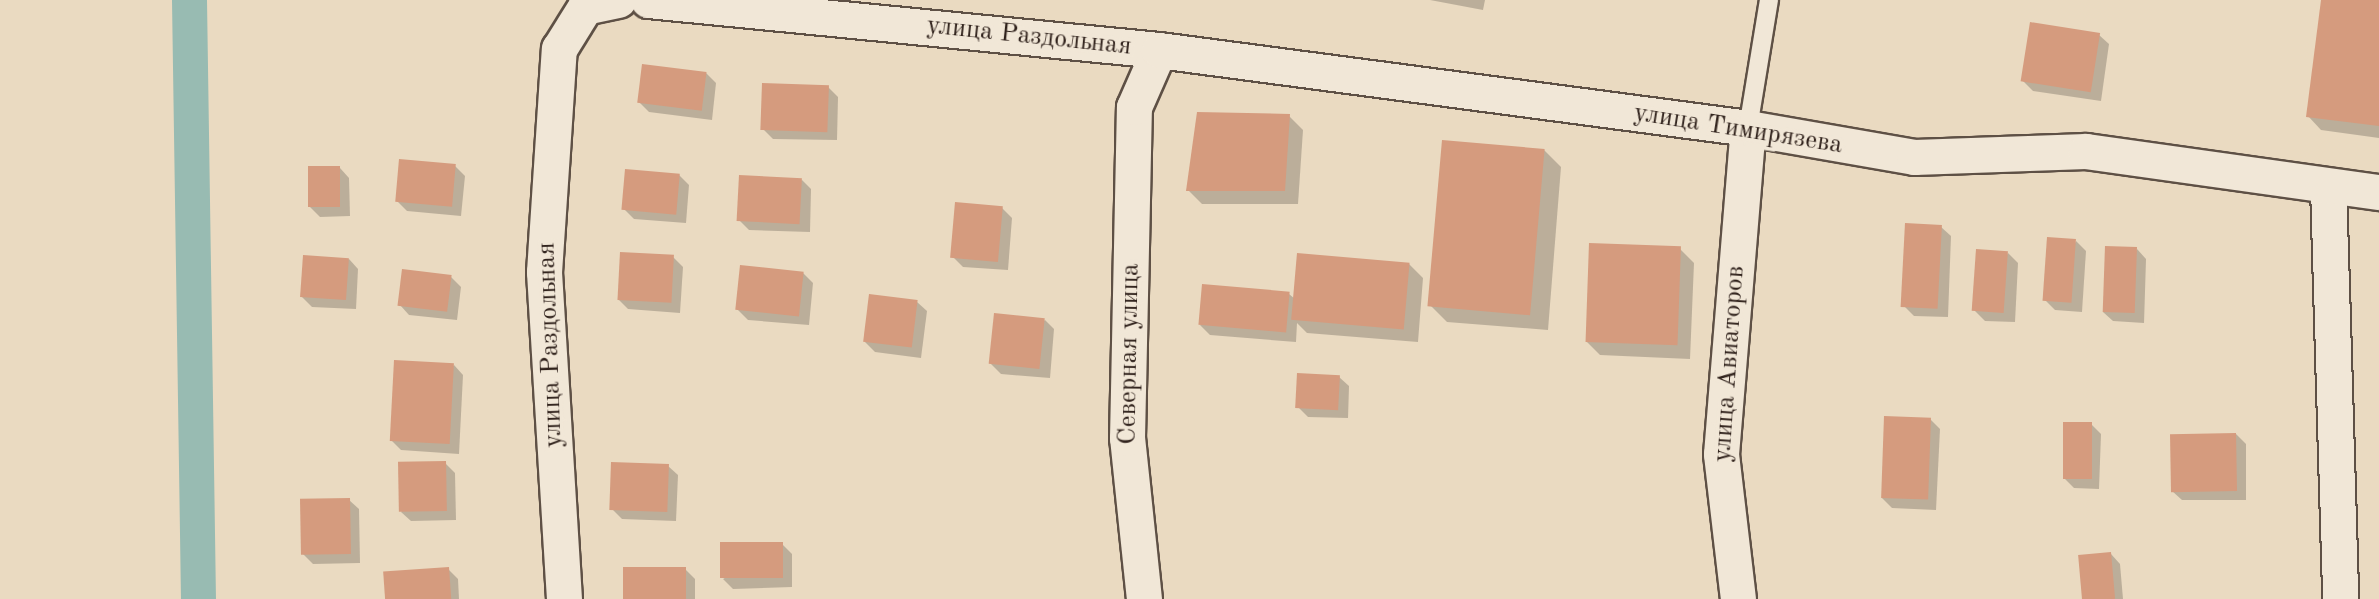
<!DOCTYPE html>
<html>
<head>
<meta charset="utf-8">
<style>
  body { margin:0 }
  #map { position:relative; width:2379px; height:599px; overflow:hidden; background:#eadac1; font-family:"Old Standard TT",serif }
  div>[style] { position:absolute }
  .shadow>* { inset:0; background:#0003 }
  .canal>* { height:35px; margin:-17.5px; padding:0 17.5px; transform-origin:17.5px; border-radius:17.5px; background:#98bbb2 }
  .building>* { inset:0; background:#d59b7e; transform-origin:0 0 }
  .roads { filter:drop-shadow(2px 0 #5e5045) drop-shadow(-2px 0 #5e5045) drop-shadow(0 2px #5e5045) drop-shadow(0 -2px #5e5045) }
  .lane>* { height:18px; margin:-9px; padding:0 9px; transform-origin:9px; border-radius:9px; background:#f1e7d7 }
  .street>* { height:35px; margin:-17.5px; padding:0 17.5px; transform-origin:17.5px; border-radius:17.5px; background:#f1e7d7 }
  span { translate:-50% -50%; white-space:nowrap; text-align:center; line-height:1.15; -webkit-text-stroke:7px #f1e7d7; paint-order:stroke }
  .street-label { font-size:26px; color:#30221c }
</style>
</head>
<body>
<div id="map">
  <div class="shadow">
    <div style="clip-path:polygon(1430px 0,1485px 0,1483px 10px)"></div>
    <div style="clip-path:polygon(2323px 0,2379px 0,2379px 138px,2321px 130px,2308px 116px)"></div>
    <div style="clip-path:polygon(2099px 35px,2109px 44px,2101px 101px,2033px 91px,2023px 81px)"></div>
    <div style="clip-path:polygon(706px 73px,716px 83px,712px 120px,649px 112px,639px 102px)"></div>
    <div style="clip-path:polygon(828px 87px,838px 97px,837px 140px,773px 139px,763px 129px)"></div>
    <div style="clip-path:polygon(1289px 116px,1303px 130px,1298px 204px,1202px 204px,1188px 190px)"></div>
    <div style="clip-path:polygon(1544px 150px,1561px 167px,1548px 330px,1447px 322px,1430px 305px)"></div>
    <div style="clip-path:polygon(455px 166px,465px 176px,461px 216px,407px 211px,397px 201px)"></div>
    <div style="clip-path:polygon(340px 168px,349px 178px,350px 216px,320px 217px,310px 207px)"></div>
    <div style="clip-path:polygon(679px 175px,689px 185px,686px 223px,634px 219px,624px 209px)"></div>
    <div style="clip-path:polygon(802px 180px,811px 189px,810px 232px,749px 230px,739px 220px)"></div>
    <div style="clip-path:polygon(1002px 208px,1012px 218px,1008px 270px,963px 267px,953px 257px)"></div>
    <div style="clip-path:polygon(1941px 227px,1951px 236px,1948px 317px,1914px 316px,1904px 306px)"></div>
    <div style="clip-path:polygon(2076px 241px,2086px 251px,2082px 312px,2055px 310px,2045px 300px)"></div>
    <div style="clip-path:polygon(1680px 249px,1694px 263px,1690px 359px,1600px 355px,1586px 341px)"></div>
    <div style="clip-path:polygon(2137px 249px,2146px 259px,2144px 323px,2113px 321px,2103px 312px)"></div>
    <div style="clip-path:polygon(2008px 253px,2018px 263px,2015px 322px,1985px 321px,1975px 311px)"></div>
    <div style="clip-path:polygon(673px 257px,683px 267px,680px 313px,628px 309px,618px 299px)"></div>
    <div style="clip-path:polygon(349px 259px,358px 269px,356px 309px,312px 307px,302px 297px)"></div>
    <div style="clip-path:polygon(1409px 264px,1423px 278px,1418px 342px,1307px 333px,1297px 323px,1296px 342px,1210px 335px,1200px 325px,1289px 294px,1295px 299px)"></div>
    <div style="clip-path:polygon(803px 273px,813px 283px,809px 325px,748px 320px,738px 310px)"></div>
    <div style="clip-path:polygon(451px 277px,461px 287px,457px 320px,409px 315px,400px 305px)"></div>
    <div style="clip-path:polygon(917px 302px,927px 311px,921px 358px,875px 352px,865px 342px)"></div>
    <div style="clip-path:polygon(1045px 320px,1054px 329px,1050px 378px,1001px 374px,991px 364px)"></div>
    <div style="clip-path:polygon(454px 365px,463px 375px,459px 454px,401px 450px,391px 440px)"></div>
    <div style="clip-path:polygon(1339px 377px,1349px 386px,1348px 418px,1308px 417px,1298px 407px)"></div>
    <div style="clip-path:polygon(1930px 419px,1940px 429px,1936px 510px,1892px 508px,1882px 498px)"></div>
    <div style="clip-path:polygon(2091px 424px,2101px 434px,2099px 489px,2074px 488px,2064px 478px)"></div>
    <div style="clip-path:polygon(2236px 434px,2246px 444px,2246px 500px,2182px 500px,2172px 491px)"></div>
    <div style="clip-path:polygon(445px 463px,455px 473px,456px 520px,411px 521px,401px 512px)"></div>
    <div style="clip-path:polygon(668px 466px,678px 475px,676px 521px,622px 519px,612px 509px)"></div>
    <div style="clip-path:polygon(349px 500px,359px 509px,360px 563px,313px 564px,303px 554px)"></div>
    <div style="clip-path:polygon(782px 544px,792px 554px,792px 587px,733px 589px,723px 579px)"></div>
    <div style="clip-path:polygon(2111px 554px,2120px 564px,2123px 599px,2083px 599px)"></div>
    <div style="clip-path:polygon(448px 569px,458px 579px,459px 599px,387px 599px)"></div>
    <div style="clip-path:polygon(685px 569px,695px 579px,695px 599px,625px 599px)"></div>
  </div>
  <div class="canal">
    <div style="left:189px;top:0;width:599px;rotate:89.14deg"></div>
  </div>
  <div class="building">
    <div style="clip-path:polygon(2321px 0,2379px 0,2379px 126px,2306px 117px)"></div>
    <div style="left:2030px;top:22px;width:71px;height:60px;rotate:9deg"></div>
    <div style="left:642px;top:64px;width:65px;height:39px;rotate:7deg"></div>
    <div style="left:762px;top:83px;width:67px;height:47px;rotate:2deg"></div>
    <div style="clip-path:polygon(1197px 112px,1290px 114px,1285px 191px,1186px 191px)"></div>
    <div style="left:1442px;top:140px;width:103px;height:167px;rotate:5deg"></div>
    <div style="left:399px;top:159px;width:57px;height:43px;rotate:5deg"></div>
    <div style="left:308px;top:166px;width:32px;height:41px"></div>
    <div style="left:625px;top:169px;width:55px;height:41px;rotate:5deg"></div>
    <div style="left:739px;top:175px;width:63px;height:46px;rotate:3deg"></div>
    <div style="left:955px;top:202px;width:48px;height:56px;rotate:5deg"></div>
    <div style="left:1905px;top:223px;width:37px;height:84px;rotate:3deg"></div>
    <div style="left:2047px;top:237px;width:29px;height:64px;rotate:4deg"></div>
    <div style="left:1589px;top:243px;width:92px;height:99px;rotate:2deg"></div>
    <div style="left:2105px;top:246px;width:32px;height:66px;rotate:2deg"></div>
    <div style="left:1976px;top:249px;width:32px;height:62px;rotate:4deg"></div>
    <div style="left:620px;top:252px;width:54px;height:48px;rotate:3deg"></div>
    <div style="left:1297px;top:253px;width:113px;height:67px;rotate:5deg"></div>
    <div style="left:303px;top:255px;width:46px;height:42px;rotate:4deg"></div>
    <div style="left:740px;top:265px;width:64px;height:45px;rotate:6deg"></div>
    <div style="left:402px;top:269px;width:50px;height:37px;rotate:7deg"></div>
    <div style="left:1202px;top:284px;width:88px;height:41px;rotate:5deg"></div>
    <div style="left:869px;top:294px;width:49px;height:48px;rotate:7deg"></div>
    <div style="left:994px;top:313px;width:51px;height:51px;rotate:6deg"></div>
    <div style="left:394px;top:360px;width:60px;height:81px;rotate:3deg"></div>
    <div style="left:1297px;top:373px;width:43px;height:35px;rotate:3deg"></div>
    <div style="left:1884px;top:416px;width:47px;height:82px;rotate:2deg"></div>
    <div style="left:2063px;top:422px;width:29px;height:57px"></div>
    <div style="left:2236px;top:433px;width:58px;height:66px;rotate:89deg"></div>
    <div style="left:446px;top:461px;width:50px;height:48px;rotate:89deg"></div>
    <div style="left:611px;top:462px;width:58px;height:48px;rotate:2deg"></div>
    <div style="left:350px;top:498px;width:56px;height:50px;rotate:89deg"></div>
    <div style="left:783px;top:542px;width:36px;height:63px;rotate:90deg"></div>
    <div style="left:2111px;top:552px;width:47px;height:33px;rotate:85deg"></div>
    <div style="left:449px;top:567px;width:32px;height:66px;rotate:86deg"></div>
    <div style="left:623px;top:567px;width:63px;height:32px"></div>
  </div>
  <div class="roads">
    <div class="lane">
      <div style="left:1748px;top:128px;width:130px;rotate:-80.7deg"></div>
    </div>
    <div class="street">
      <div style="left:648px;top:0;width:513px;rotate:5.59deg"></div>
      <div style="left:2328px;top:186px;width:413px;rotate:88.3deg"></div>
      <div style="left:564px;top:599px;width:328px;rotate:-93.5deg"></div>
      <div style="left:544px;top:272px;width:224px;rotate:-86.2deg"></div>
      <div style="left:559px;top:49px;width:49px;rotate:-58.2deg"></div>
      <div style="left:585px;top:7px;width:34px;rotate:-12deg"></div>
      <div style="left:1144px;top:599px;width:162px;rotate:-96deg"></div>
      <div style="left:1127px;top:438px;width:331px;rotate:-88.8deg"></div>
      <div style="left:1134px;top:107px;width:62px;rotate:-66.3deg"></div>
      <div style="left:1159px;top:50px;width:594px;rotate:7.54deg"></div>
      <div style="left:1748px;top:128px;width:169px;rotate:9.9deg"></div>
      <div style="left:1914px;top:157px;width:172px;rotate:-2deg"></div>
      <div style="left:2086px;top:151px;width:296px;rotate:8deg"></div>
      <div style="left:1738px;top:599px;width:146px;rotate:-96.7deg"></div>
      <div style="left:1721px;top:454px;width:327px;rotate:-85.3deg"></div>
    </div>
  </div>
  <div class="street-label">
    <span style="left:1029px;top:37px;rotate:6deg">улица Раздольная</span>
    <span style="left:1738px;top:130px;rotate:9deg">улица Тимирязева</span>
    <span style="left:551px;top:345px;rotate:-92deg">улица Раздольная</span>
    <span style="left:1130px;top:354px;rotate:-89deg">Северная улица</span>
    <span style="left:1730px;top:364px;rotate:-86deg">улица Авиаторов</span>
  </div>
</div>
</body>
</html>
